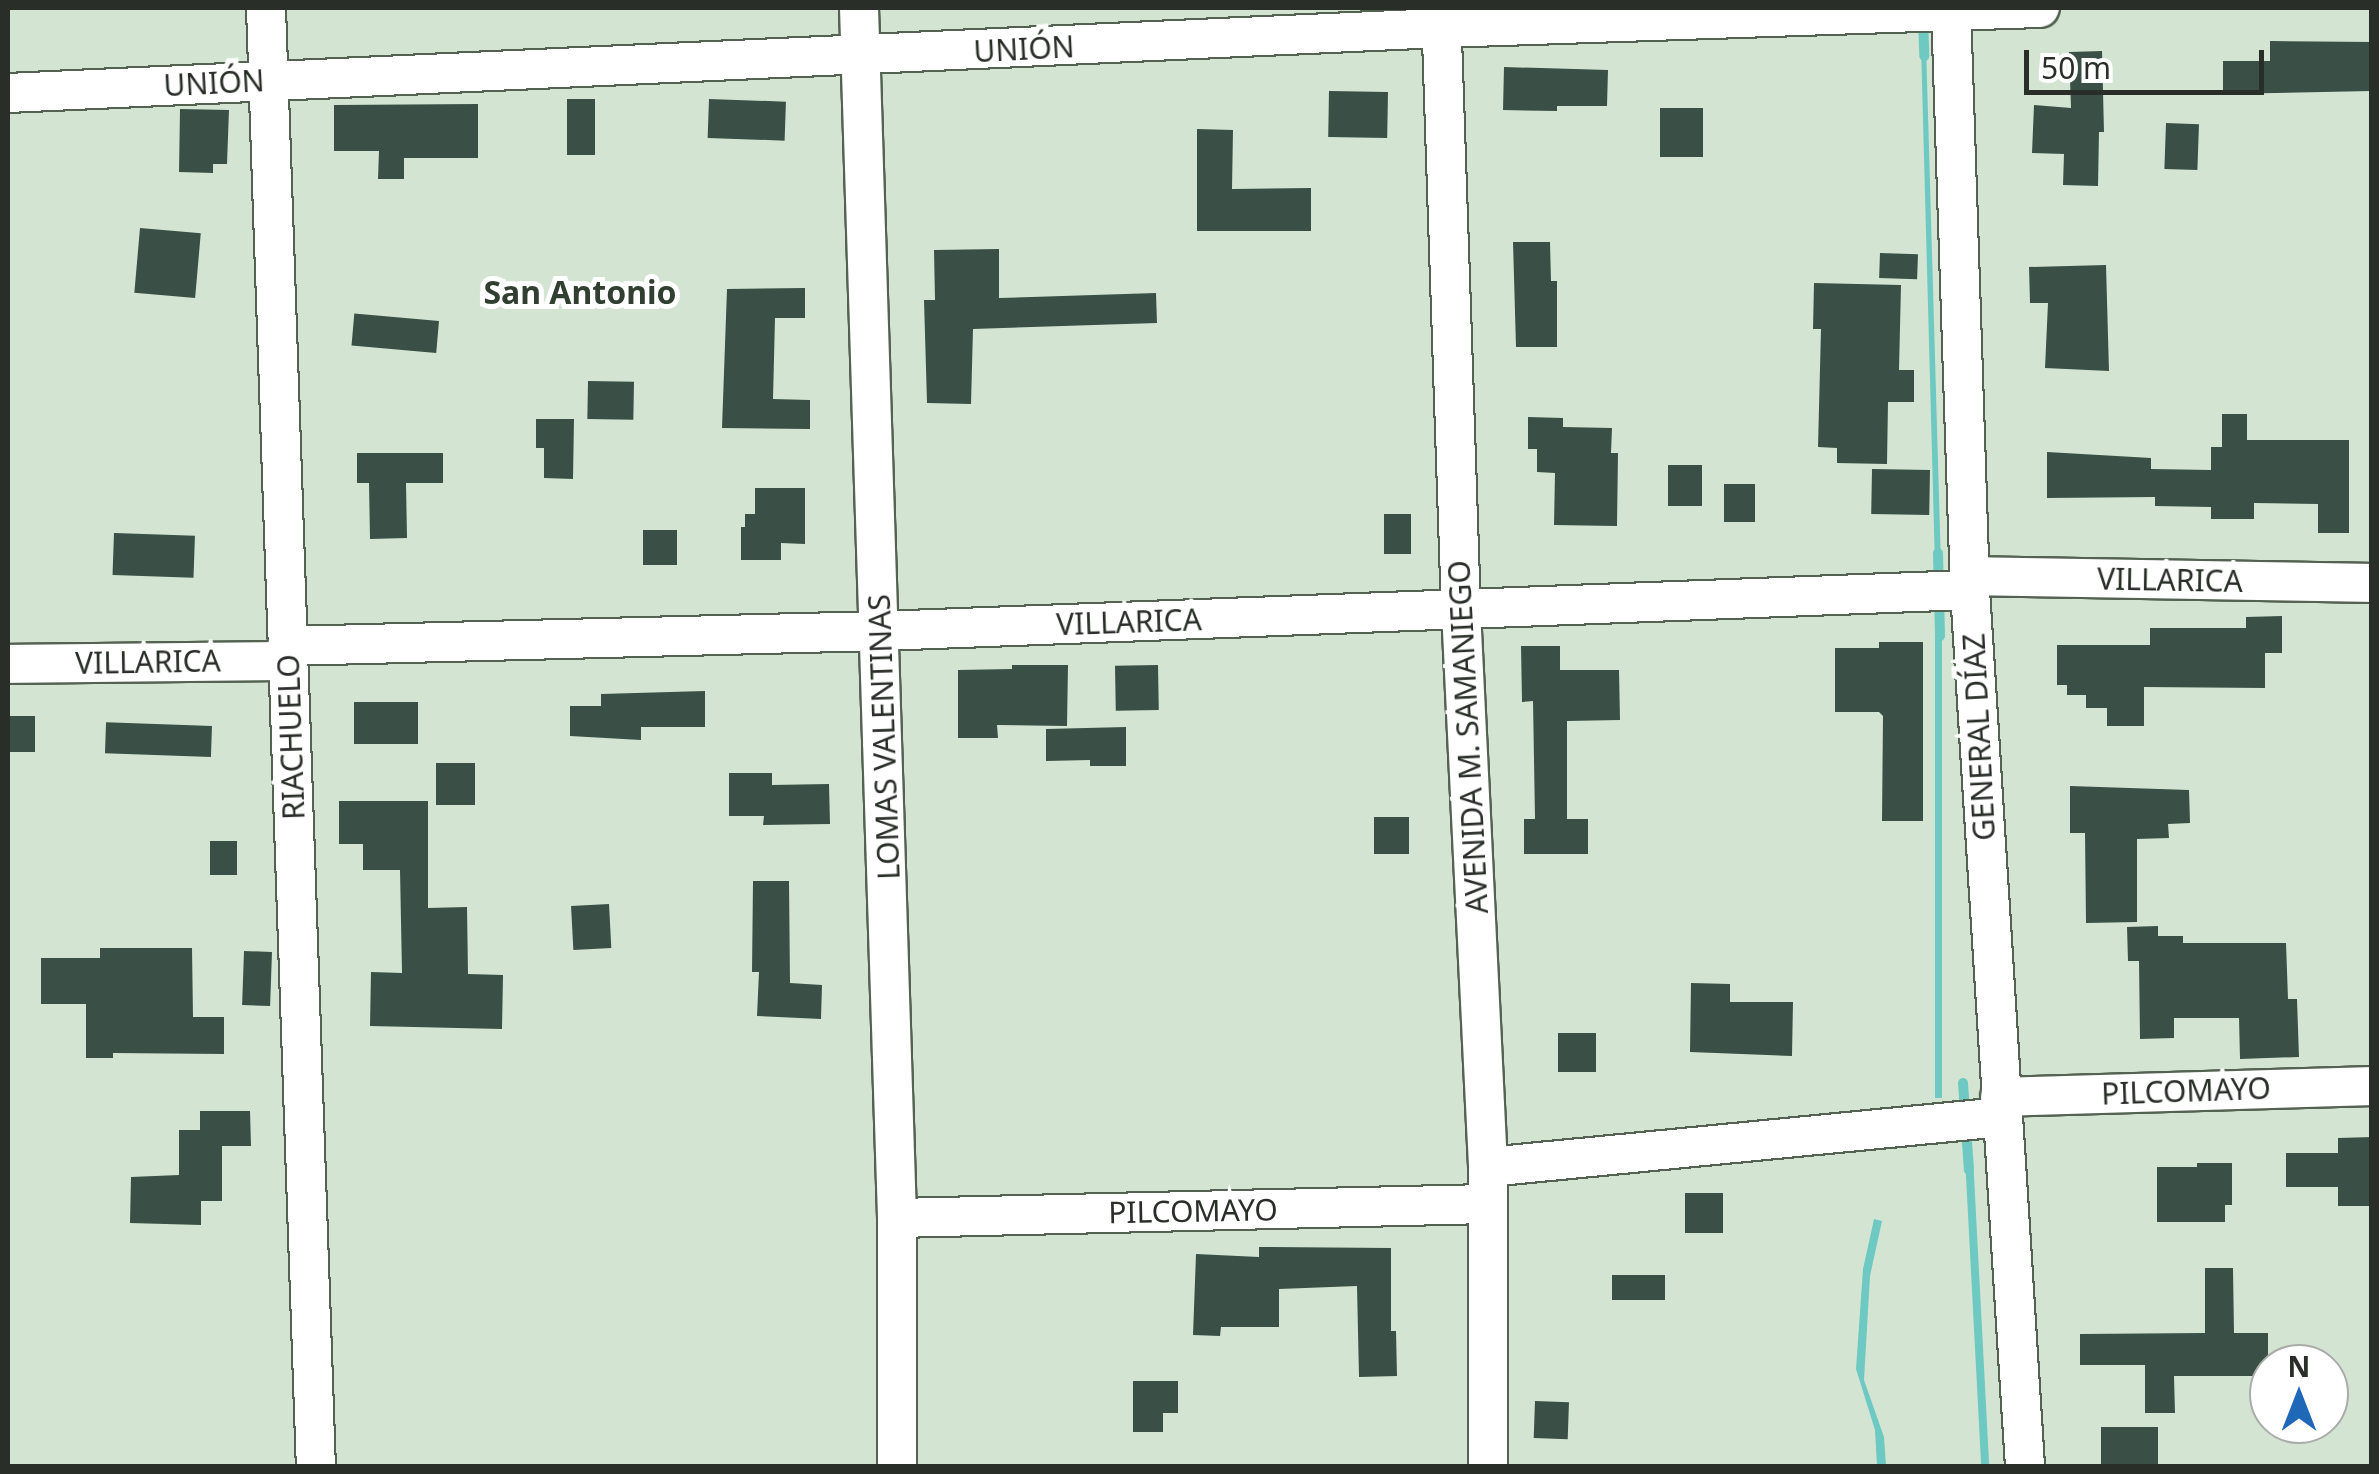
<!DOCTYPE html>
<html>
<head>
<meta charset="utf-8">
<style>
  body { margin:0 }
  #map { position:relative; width:2379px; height:1474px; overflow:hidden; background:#d3e5d2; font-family:"Noto Sans",sans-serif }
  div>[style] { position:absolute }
  .water>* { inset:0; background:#6dc9c1; transform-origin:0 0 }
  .stream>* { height:10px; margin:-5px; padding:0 5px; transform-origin:5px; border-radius:5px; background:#6dc9c1 }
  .building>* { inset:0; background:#3a5046; transform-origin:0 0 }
  .roads { filter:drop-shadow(2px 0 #536251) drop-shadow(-2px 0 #536251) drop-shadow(0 2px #536251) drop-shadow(0 -2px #536251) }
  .minor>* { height:38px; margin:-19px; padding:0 19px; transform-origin:19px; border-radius:19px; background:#fff }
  span { translate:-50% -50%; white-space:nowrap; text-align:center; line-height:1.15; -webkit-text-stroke:10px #fff; paint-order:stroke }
  .street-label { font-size:30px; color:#292f28 }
  .neighbourhood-label { font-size:32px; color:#313f30; font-weight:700 }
  .frame { position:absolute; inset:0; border:10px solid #292f28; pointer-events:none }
  .north { position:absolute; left:2249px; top:1344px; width:100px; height:100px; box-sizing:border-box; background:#fff; border:2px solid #a9aca9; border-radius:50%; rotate:0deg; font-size:28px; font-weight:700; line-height:40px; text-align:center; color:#292f28 }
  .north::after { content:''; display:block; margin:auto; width:35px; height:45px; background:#1f67b7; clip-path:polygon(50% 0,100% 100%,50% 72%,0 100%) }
  .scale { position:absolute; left:2024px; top:50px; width:240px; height:45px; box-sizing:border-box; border:5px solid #292f28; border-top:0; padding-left:12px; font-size:30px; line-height:35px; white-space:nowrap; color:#292f28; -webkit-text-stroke:8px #fff; paint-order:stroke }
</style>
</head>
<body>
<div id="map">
  <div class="water">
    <div style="clip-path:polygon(1921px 45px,1926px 45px,1941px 566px,1935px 566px)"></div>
    <div style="left:1935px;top:626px;width:7px;height:472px"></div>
    <div style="left:1973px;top:1157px;width:310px;height:8px;rotate:87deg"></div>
    <div style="clip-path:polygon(1874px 1219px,1882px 1221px,1870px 1276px,1864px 1380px,1884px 1437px,1886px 1466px,1877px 1466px,1875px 1430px,1856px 1369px,1863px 1269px)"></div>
  </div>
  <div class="stream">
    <div style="left:1923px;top:18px;width:38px;rotate:88deg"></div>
    <div style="left:1938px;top:553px;width:83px;rotate:88.6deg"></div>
    <div style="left:1963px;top:1083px;width:87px;rotate:86.1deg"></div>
  </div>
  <div class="building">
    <div style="clip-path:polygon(2270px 41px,2372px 42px,2372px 91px,2223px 94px,2223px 61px,2270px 61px)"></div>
    <div style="clip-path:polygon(2102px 51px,2104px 132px,2099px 132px,2098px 186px,2063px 185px,2064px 154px,2032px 153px,2034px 105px,2071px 108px,2069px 52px)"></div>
    <div style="clip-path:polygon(1504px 67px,1608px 70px,1607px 106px,1557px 106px,1557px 111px,1503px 110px)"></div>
    <div style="left:1329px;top:91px;width:59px;height:46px;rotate:1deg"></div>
    <div style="left:567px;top:99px;width:28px;height:56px"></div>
    <div style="left:709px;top:99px;width:77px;height:39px;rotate:2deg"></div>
    <div style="clip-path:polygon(478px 104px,478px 158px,404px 158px,404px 179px,378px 179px,379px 151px,334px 151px,334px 105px)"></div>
    <div style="left:1703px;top:108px;width:49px;height:43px;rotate:90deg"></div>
    <div style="clip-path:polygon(180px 109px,229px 110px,227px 164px,213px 164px,213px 173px,179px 172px)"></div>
    <div style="left:2166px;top:123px;width:33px;height:46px;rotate:2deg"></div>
    <div style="clip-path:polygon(1197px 129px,1233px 130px,1232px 189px,1311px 188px,1311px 231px,1197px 231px)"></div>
    <div style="left:140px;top:228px;width:61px;height:65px;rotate:5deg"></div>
    <div style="clip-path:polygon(1513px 242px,1550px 242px,1551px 281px,1557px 281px,1557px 347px,1516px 347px)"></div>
    <div style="clip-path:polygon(999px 249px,999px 298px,1156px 293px,1157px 323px,973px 329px,971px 404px,927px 403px,924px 300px,935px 300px,934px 250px)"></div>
    <div style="left:1880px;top:253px;width:38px;height:25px;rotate:2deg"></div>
    <div style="clip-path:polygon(2106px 265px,2109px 371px,2045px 368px,2048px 303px,2030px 303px,2029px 267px)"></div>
    <div style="clip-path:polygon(1814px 283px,1901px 285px,1899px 370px,1914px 370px,1914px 402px,1888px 402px,1887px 464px,1837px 463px,1837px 448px,1818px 447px,1821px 329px,1813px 329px)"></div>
    <div style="clip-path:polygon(805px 288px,805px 318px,775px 318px,773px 399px,810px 400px,810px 429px,722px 428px,727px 289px)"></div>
    <div style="left:439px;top:321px;width:32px;height:85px;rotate:95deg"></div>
    <div style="left:588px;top:381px;width:46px;height:38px;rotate:1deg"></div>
    <div style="clip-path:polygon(2222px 414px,2247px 414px,2247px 440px,2349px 440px,2349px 533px,2318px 533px,2318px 504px,2254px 503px,2254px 519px,2211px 519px,2211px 507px,2155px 506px,2155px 497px,2047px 498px,2047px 452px,2151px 458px,2151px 469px,2211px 470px,2211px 447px,2222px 447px)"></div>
    <div style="clip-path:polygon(1528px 417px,1563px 418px,1563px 427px,1612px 428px,1611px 453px,1618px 453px,1617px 526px,1554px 525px,1555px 473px,1537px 472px,1537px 449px,1528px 449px)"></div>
    <div style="clip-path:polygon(536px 419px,574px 419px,573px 479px,544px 478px,544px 448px,536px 448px)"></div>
    <div style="clip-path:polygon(357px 453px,443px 453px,443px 483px,406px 483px,407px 538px,370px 539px,369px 483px,357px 483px)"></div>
    <div style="left:1668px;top:465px;width:34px;height:41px"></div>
    <div style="left:1872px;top:469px;width:58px;height:45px;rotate:1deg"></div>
    <div style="left:1724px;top:484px;width:31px;height:38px"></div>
    <div style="clip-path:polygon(755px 488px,805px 488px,805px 544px,781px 543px,781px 560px,741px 560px,741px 527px,745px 527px,745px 514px,755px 514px)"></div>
    <div style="left:1384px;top:514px;width:27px;height:40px"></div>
    <div style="left:643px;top:530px;width:34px;height:35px"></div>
    <div style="left:114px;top:533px;width:81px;height:42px;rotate:2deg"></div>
    <div style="clip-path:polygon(2282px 616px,2282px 653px,2265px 653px,2265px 688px,2144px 687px,2144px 726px,2107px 726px,2107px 708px,2086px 708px,2086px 695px,2067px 695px,2067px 685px,2057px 685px,2057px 645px,2150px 645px,2150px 628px,2246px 628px,2246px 617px)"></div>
    <div style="clip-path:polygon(1879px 642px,1923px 642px,1923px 821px,1882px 821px,1883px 716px,1879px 712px,1835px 712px,1835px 648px,1879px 648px)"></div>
    <div style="clip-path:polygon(1521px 646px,1560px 646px,1560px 670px,1619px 670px,1620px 720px,1567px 721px,1567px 819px,1588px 819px,1588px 854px,1524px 854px,1524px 819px,1535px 819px,1533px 701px,1522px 702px)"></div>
    <div style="clip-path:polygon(1012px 665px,1068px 665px,1067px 726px,997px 725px,998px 738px,958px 738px,958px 670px,1012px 669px)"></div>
    <div style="left:1158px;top:665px;width:45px;height:43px;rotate:89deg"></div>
    <div style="clip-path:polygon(705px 691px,705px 727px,641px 727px,641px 740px,570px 736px,570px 706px,601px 706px,601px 694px)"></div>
    <div style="left:354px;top:702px;width:64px;height:42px"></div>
    <div style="left:8px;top:716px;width:27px;height:36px"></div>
    <div style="left:212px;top:726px;width:31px;height:106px;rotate:92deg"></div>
    <div style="clip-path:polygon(1126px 727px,1126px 766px,1090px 766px,1090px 760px,1046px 761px,1046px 729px)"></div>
    <div style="left:436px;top:763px;width:39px;height:42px"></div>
    <div style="clip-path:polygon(729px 773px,772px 773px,772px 785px,829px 784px,830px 824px,763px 825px,764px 816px,729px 816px)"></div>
    <div style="clip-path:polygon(2070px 786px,2189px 790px,2190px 823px,2168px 824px,2169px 838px,2137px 839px,2137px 922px,2086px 923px,2085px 833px,2070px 833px)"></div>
    <div style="clip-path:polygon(339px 801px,428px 801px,428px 908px,467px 907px,468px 974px,503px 975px,502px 1029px,370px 1026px,371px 972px,402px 973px,400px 870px,363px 870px,363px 844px,339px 844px)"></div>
    <div style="left:1374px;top:817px;width:35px;height:37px"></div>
    <div style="left:210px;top:841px;width:27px;height:34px"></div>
    <div style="clip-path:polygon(753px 881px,789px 881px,790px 983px,822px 985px,821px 1019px,757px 1016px,759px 972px,752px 972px)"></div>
    <div style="left:609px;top:904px;width:44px;height:38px;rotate:87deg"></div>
    <div style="clip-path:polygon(2158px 926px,2158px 936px,2183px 936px,2183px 943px,2286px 943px,2288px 999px,2297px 999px,2299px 1057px,2240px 1059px,2239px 1018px,2174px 1018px,2174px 1038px,2140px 1039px,2139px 961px,2128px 961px,2127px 927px)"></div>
    <div style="clip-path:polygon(100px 948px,192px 948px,193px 1017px,224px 1017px,224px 1054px,113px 1053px,113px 1058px,86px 1058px,86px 1004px,41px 1004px,41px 958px,100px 958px)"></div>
    <div style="left:244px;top:951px;width:28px;height:54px;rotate:2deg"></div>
    <div style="clip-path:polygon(1691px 983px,1730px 984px,1730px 1002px,1793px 1002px,1792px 1056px,1690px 1052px)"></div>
    <div style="left:1558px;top:1033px;width:38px;height:39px"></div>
    <div style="clip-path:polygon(200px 1111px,250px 1111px,251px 1146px,222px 1146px,222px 1201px,201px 1201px,201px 1225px,130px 1223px,131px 1177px,179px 1175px,179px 1130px,200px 1130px)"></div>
    <div style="clip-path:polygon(2372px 1137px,2372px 1206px,2338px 1206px,2338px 1187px,2286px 1187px,2286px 1153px,2338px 1153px,2338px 1138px)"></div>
    <div style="clip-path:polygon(2197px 1163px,2232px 1163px,2232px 1205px,2225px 1205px,2225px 1222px,2157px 1222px,2157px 1167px,2197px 1167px)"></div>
    <div style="left:1685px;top:1193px;width:38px;height:40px"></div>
    <div style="clip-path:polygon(1259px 1247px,1391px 1248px,1391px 1331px,1396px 1331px,1397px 1376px,1359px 1377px,1357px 1286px,1279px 1289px,1279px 1327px,1221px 1327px,1220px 1336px,1193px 1335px,1196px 1254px,1259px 1257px)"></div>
    <div style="clip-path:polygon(2205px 1268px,2233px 1268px,2234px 1333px,2268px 1333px,2268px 1376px,2174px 1376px,2175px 1413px,2145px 1413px,2145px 1365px,2080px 1365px,2080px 1334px,2205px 1333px)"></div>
    <div style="left:1612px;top:1275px;width:53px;height:25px"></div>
    <div style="clip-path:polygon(1133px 1381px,1178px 1381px,1178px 1413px,1163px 1413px,1163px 1432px,1133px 1432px)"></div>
    <div style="left:1535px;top:1401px;width:34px;height:37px;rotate:2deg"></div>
    <div style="left:2101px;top:1427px;width:57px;height:39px"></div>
  </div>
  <div class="roads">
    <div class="minor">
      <div style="left:266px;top:8px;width:1459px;rotate:88.04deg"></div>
      <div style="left:859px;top:8px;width:1211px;rotate:88.2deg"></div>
      <div style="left:897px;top:1218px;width:248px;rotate:90deg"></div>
      <div style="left:1441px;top:8px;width:602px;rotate:88.1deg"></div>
      <div style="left:1461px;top:610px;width:558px;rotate:87.22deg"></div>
      <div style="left:1488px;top:1167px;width:299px;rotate:90deg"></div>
      <div style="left:1951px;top:8px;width:582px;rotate:88.13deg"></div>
      <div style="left:1970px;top:590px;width:878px;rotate:86.41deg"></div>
      <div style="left:8px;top:93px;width:1435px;rotate:-2.6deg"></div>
      <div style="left:1442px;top:28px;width:598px;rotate:-1.92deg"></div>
      <div style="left:1969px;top:576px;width:403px;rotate:1deg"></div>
      <div style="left:287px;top:646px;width:594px;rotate:-1.45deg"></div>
      <div style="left:881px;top:631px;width:1090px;rotate:-2.16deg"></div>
      <div style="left:8px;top:664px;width:280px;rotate:-0.6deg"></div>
      <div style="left:2000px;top:1097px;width:372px;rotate:-1.7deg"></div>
      <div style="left:1488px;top:1167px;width:516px;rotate:-5.56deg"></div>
      <div style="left:897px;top:1218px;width:591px;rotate:-1.36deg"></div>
    </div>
  </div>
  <div class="street-label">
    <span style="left:1024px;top:49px;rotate:-3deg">UNIÓN</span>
    <span style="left:214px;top:83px;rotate:-3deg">UNIÓN</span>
    <span style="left:2170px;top:580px;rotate:1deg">VILLARICA</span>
    <span style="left:1129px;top:622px;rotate:-2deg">VILLARICA</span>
    <span style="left:148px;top:662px;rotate:-1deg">VILLARICA</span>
    <span style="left:291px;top:737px;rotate:-92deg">RIACHUELO</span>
    <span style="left:884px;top:737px;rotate:-92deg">LOMAS VALENTINAS</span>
    <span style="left:1468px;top:737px;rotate:-93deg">AVENIDA M. SAMANIEGO</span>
    <span style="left:1979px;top:737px;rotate:-93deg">GENERAL DÍAZ</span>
    <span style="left:2186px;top:1091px;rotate:-2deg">PILCOMAYO</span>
    <span style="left:1193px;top:1211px;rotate:-1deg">PILCOMAYO</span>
  </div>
  <div class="neighbourhood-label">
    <span style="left:580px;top:292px">San Antonio</span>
  </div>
  <div class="frame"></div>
  <div class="north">N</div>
  <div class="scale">50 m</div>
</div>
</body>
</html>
